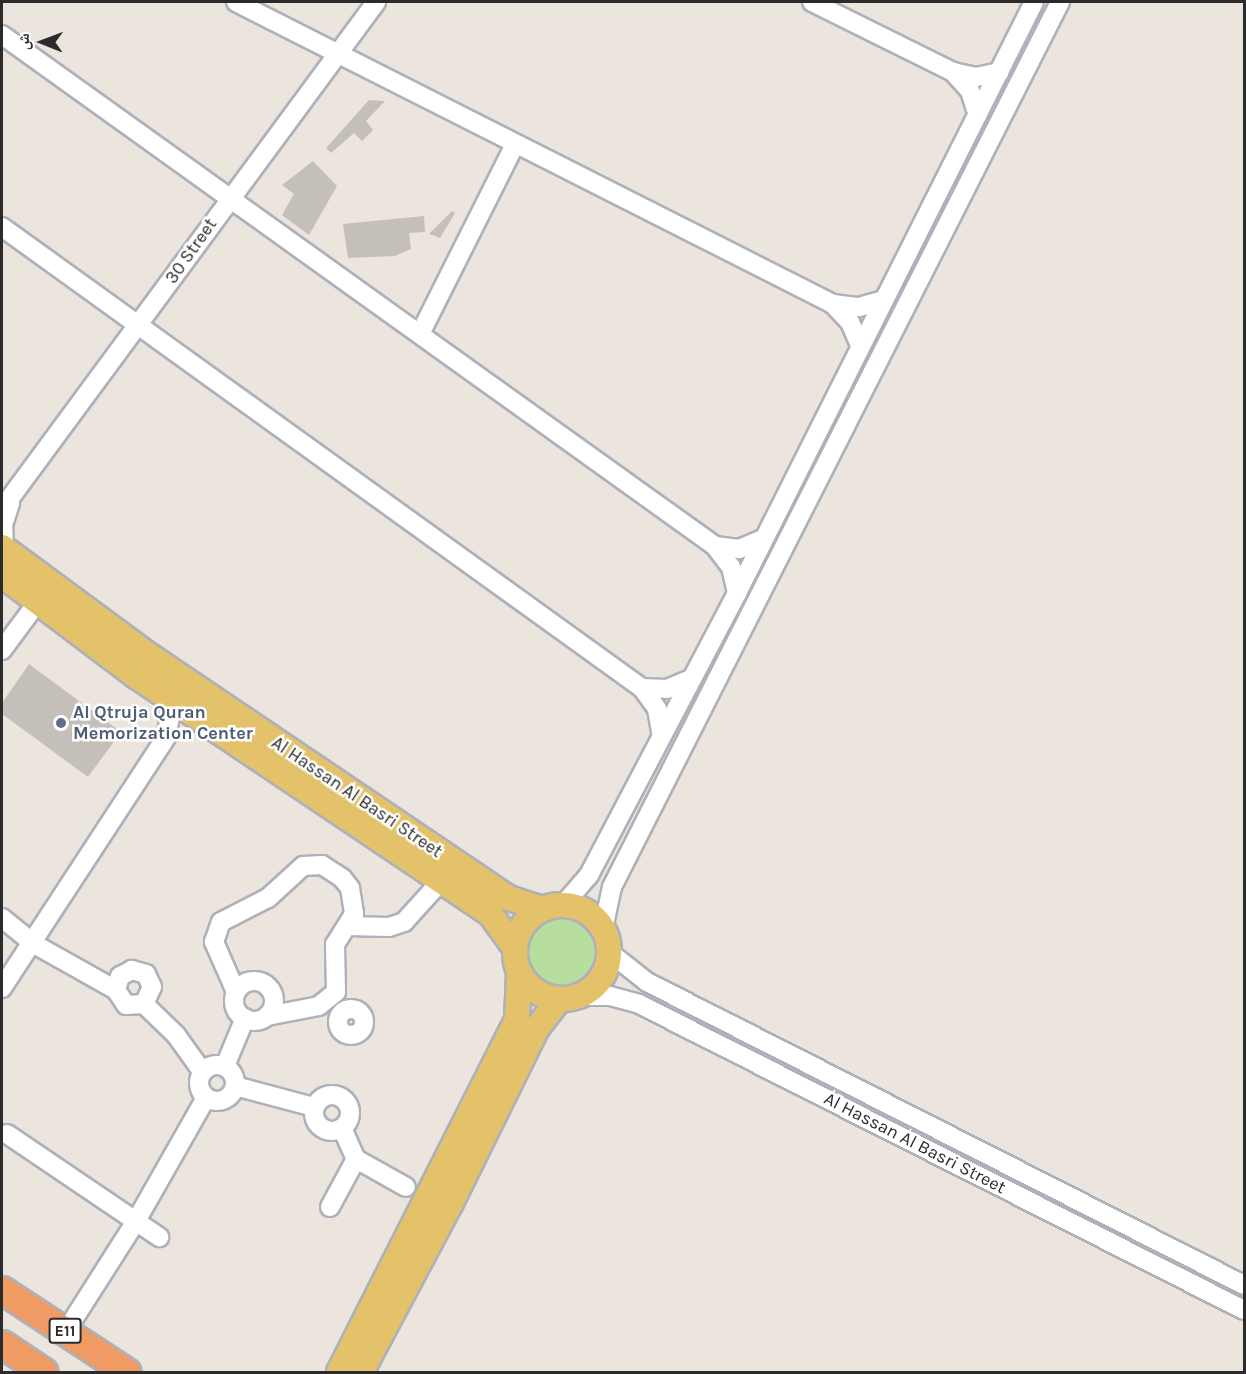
<!DOCTYPE html>
<html>
<head>
<meta charset="utf-8">
<style>
  body { margin:0 }
  #map { position:relative; width:1246px; height:1374px; overflow:hidden; background:#ebe5de; font-family:Karla,"Noto Naskh Arabic",sans-serif }
  div>[style] { position:absolute }
  .green>* { inset:0; background:#b7dd9f }
  .round { border-radius:50% }
  .building>* { inset:0; background:#c4c0b9 }
  .roads { filter:drop-shadow(2px 0 #aeb1ba) drop-shadow(-2px 0 #aeb1ba) drop-shadow(0 2px #aeb1ba) drop-shadow(0 -2px #aeb1ba) }
  .minor>* { height:18px; margin:-9px; padding:0 9px; transform-origin:9px; border-radius:9px; background:#fff }
  .minor>.ring { margin:-9px; padding:0; box-sizing:content-box; background:none; border:18px solid #fff; border-radius:50% }
  .major>* { height:24px; margin:-12px; padding:0 12px; transform-origin:12px; border-radius:12px; background:#e4c26a }
  .major>.ring { margin:-12px; padding:0; box-sizing:content-box; background:none; border:24px solid #e4c26a; border-radius:50% }
  .highway>* { height:27px; margin:-13.5px; padding:0 13.5px; transform-origin:13.5px; border-radius:13.5px; background:#f09a64 }
  .dots>* { width:16px; height:16px; translate:-50% -50%; box-sizing:border-box; border:3px solid #fff; border-radius:50% }
  span { translate:-50% -50%; white-space:nowrap; text-align:center; line-height:1.15; -webkit-text-stroke:5px #fff; paint-order:stroke }
  .shield-label span { padding:2px 4px; background:#fff; border:2px solid; border-radius:4px; -webkit-text-stroke-width:0 }
  .shield-label { font-size:16px; color:#2b2b2b; font-weight:700 }
  .street-label { font-size:18px; color:#2b2b2b }
  .service-label { font-size:18px; color:#4e5e75; font-weight:700 }
  .left { translate:0 -50%; text-align:left }
  .frame { position:absolute; inset:0; border:3px solid #2b2b2b; pointer-events:none }
  .north { position:absolute; left:12px; top:12px; width:60px; height:60px; -webkit-text-stroke:4px #fff; paint-order:stroke; rotate:271deg; font-size:16px; font-weight:700; line-height:24px; text-align:center; color:#2b2b2b }
  .north::after { content:''; display:block; margin:auto; width:21px; height:27px; background:#2b2b2b; clip-path:polygon(50% 0,100% 100%,50% 72%,0 100%) }
</style>
</head>
<body>
<div id="map">
  <div class="green">
    <div class="round" style="left:518px;top:916px;width:78px;height:78px"></div>
  </div>
  <div class="building">
    <div style="clip-path:polygon(369px 100px,385px 101px,366px 121px,373px 130px,362px 141px,354px 133px,331px 153px,326px 148px)"></div>
    <div style="clip-path:polygon(313px 161px,337px 186px,309px 235px,282px 215px,294px 194px,282px 185px)"></div>
    <div style="clip-path:polygon(452px 211px,455px 213px,440px 238px,429px 234px)"></div>
    <div style="clip-path:polygon(424px 216px,425px 232px,409px 233px,411px 249px,395px 256px,348px 258px,343px 224px)"></div>
    <div style="clip-path:polygon(29px 664px,121px 732px,88px 777px,2px 714px,2px 703px)"></div>
  </div>
  <div class="roads">
    <div class="minor">
      <div style="left:236px;top:2px;width:669px;rotate:26.83deg"></div>
      <div style="left:833px;top:304px;width:26px;rotate:7deg"></div>
      <div style="left:859px;top:307px;width:26px;rotate:-16deg"></div>
      <div style="left:812px;top:2px;width:157px;rotate:26.4deg"></div>
      <div style="left:953px;top:72px;width:24px;rotate:12deg"></div>
      <div style="left:976px;top:77px;width:24px;rotate:-12deg"></div>
      <div style="left:2px;top:35px;width:877px;rotate:35.63deg"></div>
      <div style="left:715px;top:546px;width:26px;rotate:53deg"></div>
      <div style="left:731px;top:567px;width:27px;rotate:77deg"></div>
      <div style="left:953px;top:72px;width:25px;rotate:48deg"></div>
      <div style="left:970px;top:91px;width:25px;rotate:72deg"></div>
      <div style="left:2px;top:227px;width:789px;rotate:35.77deg"></div>
      <div style="left:642px;top:688px;width:26px;rotate:54deg"></div>
      <div style="left:657px;top:709px;width:27px;rotate:80deg"></div>
      <div style="left:833px;top:304px;width:25px;rotate:47deg"></div>
      <div style="left:850px;top:322px;width:25px;rotate:67deg"></div>
      <div style="left:420px;top:334px;width:212px;rotate:-63.4deg"></div>
      <div style="left:2px;top:509px;width:630px;rotate:-53.58deg"></div>
      <div style="left:715px;top:546px;width:24px;rotate:7deg"></div>
      <div style="left:739px;top:549px;width:25px;rotate:-23deg"></div>
      <div style="left:4px;top:549px;width:24px;rotate:-92deg"></div>
      <div style="left:3px;top:525px;width:23px;rotate:-72deg"></div>
      <div style="left:2px;top:650px;width:59px;rotate:-53.3deg"></div>
      <div style="left:642px;top:688px;width:25px;rotate:2deg"></div>
      <div style="left:667px;top:689px;width:25px;rotate:-23deg"></div>
      <div style="left:563px;top:905px;width:40px;rotate:-49deg"></div>
      <div style="left:589px;top:875px;width:318px;rotate:-62.3deg"></div>
      <div style="left:737px;top:593px;width:661px;rotate:-63.32deg"></div>
      <div style="left:2px;top:918px;width:41px;rotate:39.1deg"></div>
      <div style="left:34px;top:944px;width:94px;rotate:29.3deg"></div>
      <div style="left:116px;top:990px;width:18px;rotate:56deg"></div>
      <div style="left:126px;top:1005px;width:18px;rotate:-3deg"></div>
      <div style="left:144px;top:1004px;width:19px;rotate:-65deg"></div>
      <div style="left:152px;top:987px;width:14px;rotate:-115deg"></div>
      <div style="left:146px;top:974px;width:15px;rotate:-164deg"></div>
      <div style="left:132px;top:970px;width:13px;rotate:153deg"></div>
      <div style="left:120px;top:976px;width:15px;rotate:106deg"></div>
      <div style="left:348px;top:926px;width:41px;rotate:1.4deg"></div>
      <div style="left:389px;top:927px;width:16px;rotate:-18deg"></div>
      <div style="left:404px;top:922px;width:55px;rotate:-47.9deg"></div>
      <div style="left:603px;top:929px;width:43px;rotate:-77.9deg"></div>
      <div style="left:612px;top:887px;width:992px;rotate:-63.15deg"></div>
      <div style="left:609px;top:952px;width:48px;rotate:38.3deg"></div>
      <div style="left:647px;top:982px;width:669px;rotate:26.91deg"></div>
      <div class="ring" style="left:234px;top:981px;width:22px;height:22px"></div>
      <div style="left:2px;top:988px;width:300px;rotate:-56.8deg"></div>
      <div style="left:166px;top:737px;width:37px;rotate:-79deg"></div>
      <div style="left:236px;top:992px;width:55px;rotate:-113.7deg"></div>
      <div style="left:214px;top:942px;width:21px;rotate:-71deg"></div>
      <div style="left:221px;top:922px;width:53px;rotate:-27.1deg"></div>
      <div style="left:268px;top:898px;width:47px;rotate:-42.4deg"></div>
      <div style="left:303px;top:866px;width:19px;rotate:-3deg"></div>
      <div style="left:322px;top:865px;width:24px;rotate:33deg"></div>
      <div style="left:342px;top:878px;width:13px;rotate:51deg"></div>
      <div style="left:350px;top:888px;width:26px;rotate:81deg"></div>
      <div style="left:354px;top:914px;width:36px;rotate:122deg"></div>
      <div style="left:335px;top:944px;width:48px;rotate:88.8deg"></div>
      <div style="left:336px;top:992px;width:22px;rotate:141deg"></div>
      <div style="left:319px;top:1006px;width:53px;rotate:169.1deg"></div>
      <div style="left:580px;top:996px;width:30px"></div>
      <div style="left:610px;top:996px;width:30px;rotate:15deg"></div>
      <div style="left:639px;top:1004px;width:678px;rotate:26.83deg"></div>
      <div style="left:144px;top:1004px;width:45px;rotate:44.1deg"></div>
      <div style="left:176px;top:1035px;width:44px;rotate:54.2deg"></div>
      <div class="ring" style="left:338px;top:1009px;width:8px;height:8px"></div>
      <div class="ring" style="left:199px;top:1065px;width:18px;height:18px"></div>
      <div style="left:225px;top:1066px;width:52px;rotate:-67.4deg"></div>
      <div style="left:235px;top:1086px;width:82px;rotate:14.9deg"></div>
      <div class="ring" style="left:314px;top:1095px;width:18px;height:18px"></div>
      <div style="left:342px;top:1128px;width:34px;rotate:66deg"></div>
      <div style="left:356px;top:1159px;width:57px;rotate:29.2deg"></div>
      <div style="left:7px;top:1134px;width:184px;rotate:34.1deg"></div>
      <div style="left:330px;top:1207px;width:55px;rotate:-61.6deg"></div>
      <div style="left:66px;top:1331px;width:130px;rotate:-57.5deg"></div>
      <div style="left:136px;top:1221px;width:142px;rotate:-60.4deg"></div>
    </div>
    <div class="major">
      <div style="left:2px;top:547px;width:184px;rotate:36.4deg"></div>
      <div style="left:150px;top:656px;width:433px;rotate:34deg"></div>
      <div style="left:509px;top:898px;width:36px;rotate:18deg"></div>
      <div style="left:2px;top:575px;width:168px;rotate:37deg"></div>
      <div style="left:136px;top:676px;width:428px;rotate:33.9deg"></div>
      <div style="left:491px;top:915px;width:41px;rotate:54deg"></div>
      <div class="ring" style="left:515px;top:905px;width:70px;height:70px"></div>
      <div style="left:339px;top:1372px;width:394px;rotate:-63.2deg"></div>
      <div style="left:517px;top:1020px;width:48px;rotate:-87.6deg"></div>
      <div style="left:361px;top:1372px;width:191px;rotate:-62deg"></div>
      <div style="left:451px;top:1203px;width:195px;rotate:-63.8deg"></div>
      <div style="left:537px;top:1028px;width:37px;rotate:-52deg"></div>
    </div>
    <div class="highway">
      <div style="left:2px;top:1290px;width:149px;rotate:33.3deg"></div>
      <div style="left:2px;top:1344px;width:50px;rotate:33.7deg"></div>
    </div>
  </div>
  <div class="dots">
    <div style="left:61px;top:723px;background:#5c6f8a"></div>
  </div>
  <div class="shield-label">
    <span style="left:65px;top:1331px">E11</span>
  </div>
  <div class="street-label">
    <span style="left:191px;top:251px;rotate:-55deg">30 Street</span>
    <span style="left:357px;top:797px;rotate:34deg">Al Hassan Al Basri Street</span>
    <span style="left:915px;top:1143px;rotate:27deg">Al Hassan Al Basri Street</span>
  </div>
  <div class="service-label">
    <span class="left" style="left:73px;top:723px">Al Qtruja Quran<br>Memorization Center</span>
  </div>
  <div class="frame"></div>
  <div class="north">ش</div>
</div>
</body>
</html>
